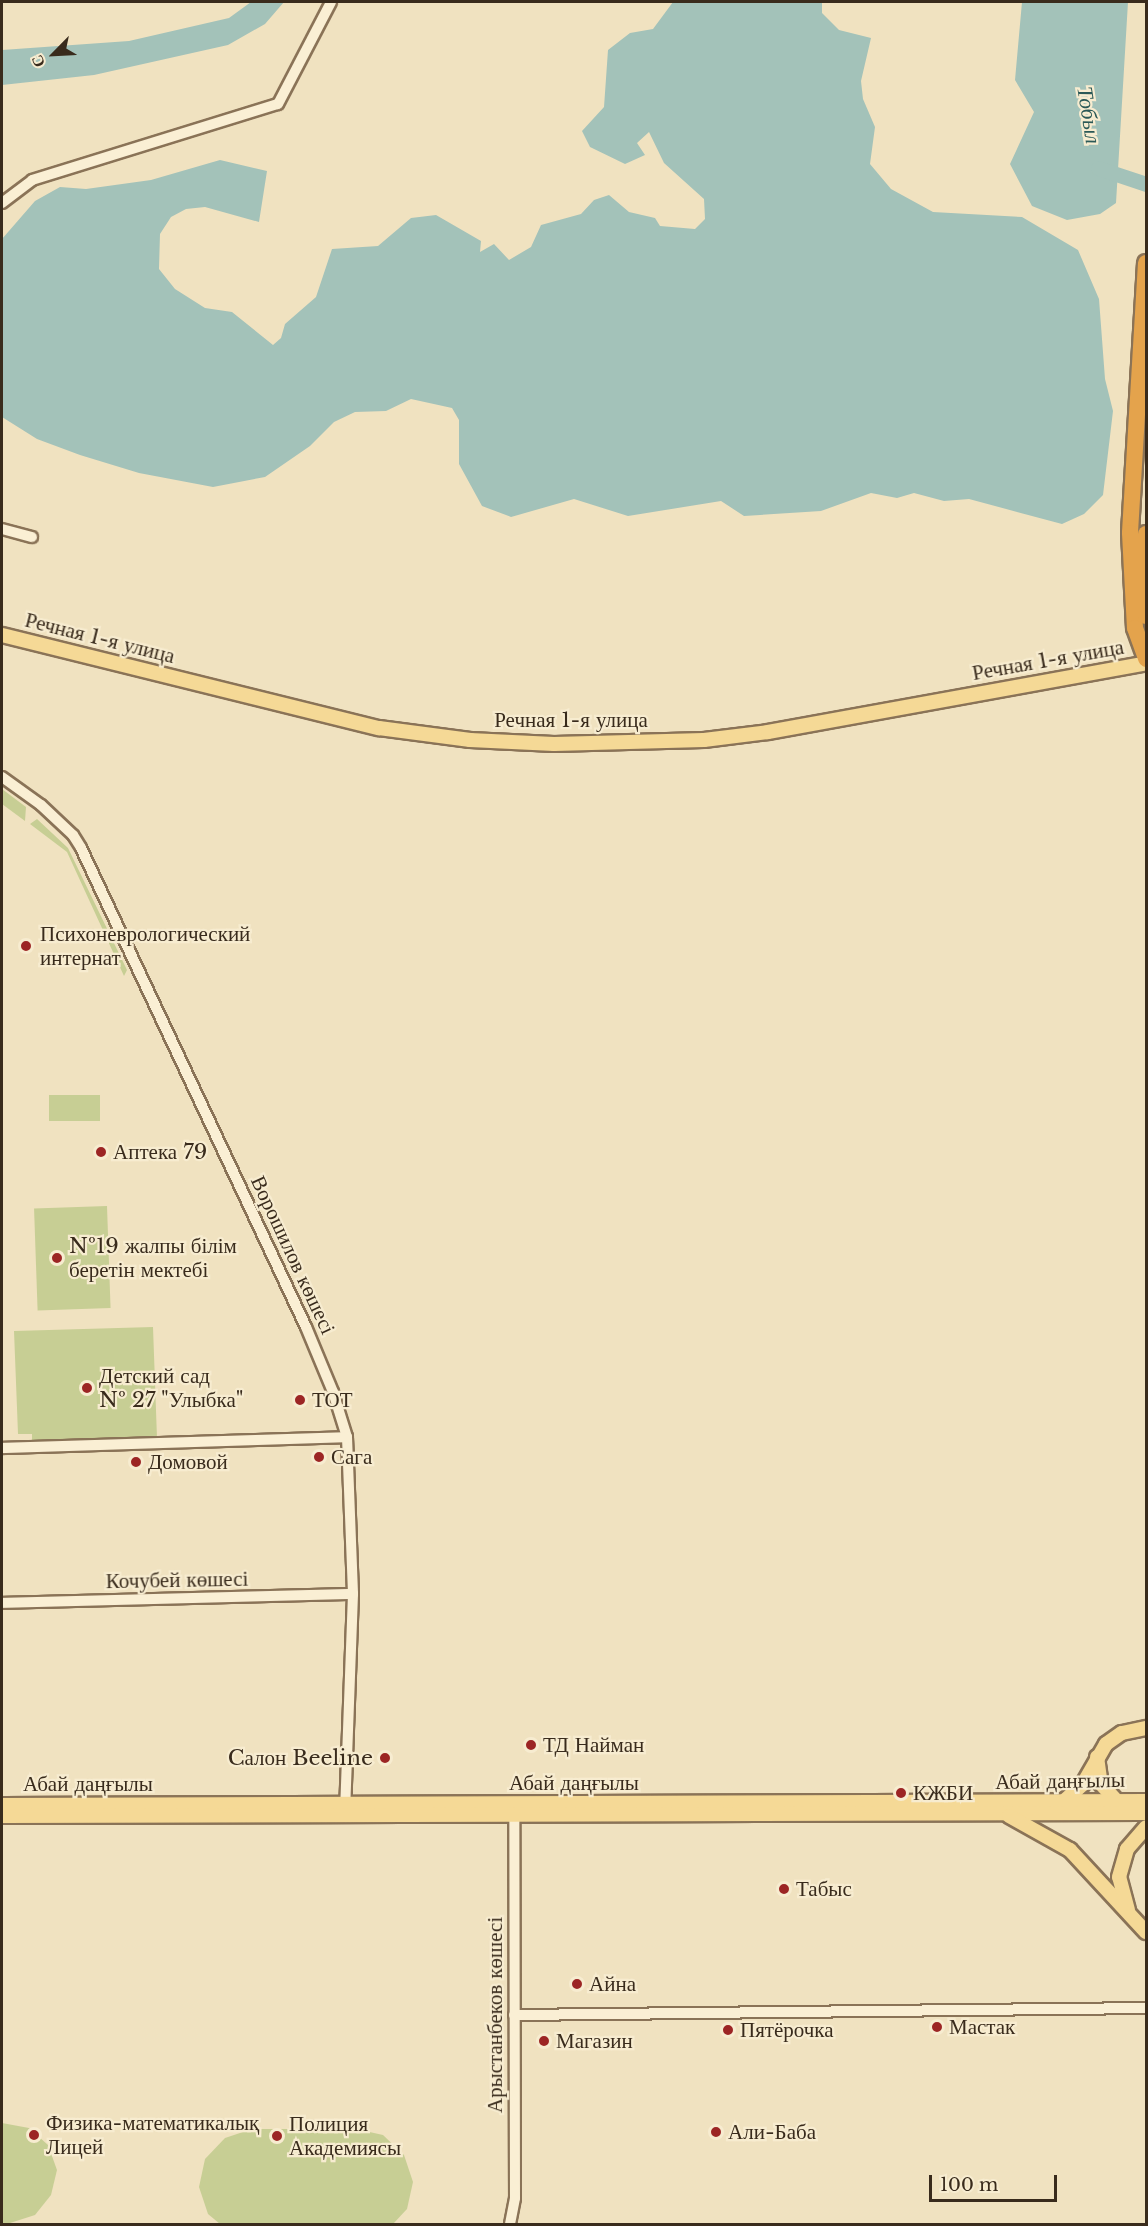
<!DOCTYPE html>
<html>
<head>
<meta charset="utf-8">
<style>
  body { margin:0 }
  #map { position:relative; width:1148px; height:2226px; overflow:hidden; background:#f0e2c0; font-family:"Libre Baskerville",serif }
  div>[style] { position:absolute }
  .green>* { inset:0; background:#c7ce94; transform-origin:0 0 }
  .water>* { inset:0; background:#a3c2b9 }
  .river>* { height:15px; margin:-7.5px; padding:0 7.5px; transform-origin:7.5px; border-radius:7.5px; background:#a3c2b9 }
  .roads { filter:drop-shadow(2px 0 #8a7357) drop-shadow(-2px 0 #8a7357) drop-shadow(0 2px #8a7357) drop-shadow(0 -2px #8a7357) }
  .minor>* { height:10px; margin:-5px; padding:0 5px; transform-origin:5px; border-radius:5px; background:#faefd4 }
  .major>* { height:14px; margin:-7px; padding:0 7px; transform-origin:7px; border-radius:7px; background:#f5d996 }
  .highway>* { height:16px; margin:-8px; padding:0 8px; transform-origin:8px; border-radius:8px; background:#e4a34c }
  .dots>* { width:16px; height:16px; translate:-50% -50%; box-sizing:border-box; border:3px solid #f7ecd0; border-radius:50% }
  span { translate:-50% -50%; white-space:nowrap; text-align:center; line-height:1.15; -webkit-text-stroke:4.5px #f7ecd0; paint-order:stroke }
  .street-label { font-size:21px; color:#392b1c }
  .poi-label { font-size:21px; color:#392b1c }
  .left { translate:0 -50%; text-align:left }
  .right { translate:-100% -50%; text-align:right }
  .water-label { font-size:22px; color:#2b5957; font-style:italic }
  .frame { position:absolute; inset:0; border:3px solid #392b1c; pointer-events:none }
  .north { position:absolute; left:24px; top:24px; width:60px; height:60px; -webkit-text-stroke:4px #f7ecd0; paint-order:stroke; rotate:246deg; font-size:16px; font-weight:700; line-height:24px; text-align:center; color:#392b1c }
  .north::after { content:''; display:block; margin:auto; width:21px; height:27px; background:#392b1c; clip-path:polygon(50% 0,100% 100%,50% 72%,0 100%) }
  .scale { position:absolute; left:929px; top:2175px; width:128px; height:27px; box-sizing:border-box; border:3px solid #392b1c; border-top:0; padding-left:8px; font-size:18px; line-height:21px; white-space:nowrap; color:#392b1c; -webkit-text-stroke:4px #f7ecd0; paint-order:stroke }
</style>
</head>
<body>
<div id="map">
  <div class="green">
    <div style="clip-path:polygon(2px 789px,26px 807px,25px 821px,2px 804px)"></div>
    <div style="clip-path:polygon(37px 819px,68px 848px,127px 970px,124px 976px,67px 852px,30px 824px)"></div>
    <div style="left:100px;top:1095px;width:26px;height:51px;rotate:90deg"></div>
    <div style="left:107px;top:1206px;width:102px;height:73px;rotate:88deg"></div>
    <div style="clip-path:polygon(153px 1327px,157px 1438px,32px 1442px,32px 1434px,18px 1434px,14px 1331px)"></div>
    <div style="clip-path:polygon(2px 2123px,29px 2128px,48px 2145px,57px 2170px,51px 2195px,35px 2215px,10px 2223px,2px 2223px)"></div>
    <div style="clip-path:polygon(252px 2129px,356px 2129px,383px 2135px,404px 2155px,413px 2182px,407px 2209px,393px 2224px,220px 2224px,208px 2214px,199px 2187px,205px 2159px,225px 2138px)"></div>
  </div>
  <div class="water">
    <div style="clip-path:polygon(251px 2px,284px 2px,265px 24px,228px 45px,94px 75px,2px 85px,2px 50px,129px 41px,229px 18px)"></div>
    <div style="clip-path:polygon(673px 2px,822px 2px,822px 13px,839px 30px,871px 38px,861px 81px,863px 99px,875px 127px,870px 164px,891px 189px,933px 212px,1022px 217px,1078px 250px,1099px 299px,1105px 379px,1113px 411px,1103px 495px,1084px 514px,1062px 524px,969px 499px,944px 501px,914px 493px,897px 498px,871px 493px,821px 511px,744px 516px,721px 501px,628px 516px,574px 499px,511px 517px,482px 506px,459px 464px,459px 420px,452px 408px,411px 399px,386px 411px,355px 412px,334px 422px,310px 446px,265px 477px,213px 487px,139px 473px,80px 455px,37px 439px,2px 417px,2px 239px,35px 201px,60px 187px,86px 189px,151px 180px,220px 160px,267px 171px,259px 222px,205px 207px,186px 209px,171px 217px,160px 234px,159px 269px,175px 289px,205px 308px,232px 312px,273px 345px,281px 338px,285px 324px,316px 297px,332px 249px,378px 246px,411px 218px,436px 215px,481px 241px,480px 252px,494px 244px,509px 260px,531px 247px,541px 225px,581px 214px,594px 200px,609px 195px,629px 212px,655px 218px,660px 226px,695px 229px,705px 219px,704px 199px,664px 163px,649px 132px,637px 143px,645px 155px,625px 164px,590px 147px,582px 131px,604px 107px,608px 50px,630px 33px,653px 29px)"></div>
    <div style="clip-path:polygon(1022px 2px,1128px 2px,1116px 203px,1100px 214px,1067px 220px,1032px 206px,1010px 164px,1034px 112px,1015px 80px)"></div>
  </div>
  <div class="river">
    <div style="left:1098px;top:168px;width:51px;rotate:18.4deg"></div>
  </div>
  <div class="roads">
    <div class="minor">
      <div style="left:2px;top:203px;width:38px;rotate:-37deg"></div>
      <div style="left:32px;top:180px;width:257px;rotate:-17.2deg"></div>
      <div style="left:278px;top:104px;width:115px;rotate:-62.5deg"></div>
      <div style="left:2px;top:529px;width:31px;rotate:15deg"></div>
      <div style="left:2px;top:777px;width:48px;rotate:35.7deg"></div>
      <div style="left:41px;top:805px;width:44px;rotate:43.2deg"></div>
      <div style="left:73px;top:835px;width:15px;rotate:58deg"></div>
      <div style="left:81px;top:848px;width:529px;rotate:64.84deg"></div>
      <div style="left:306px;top:1327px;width:70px;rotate:67.4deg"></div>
      <div style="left:333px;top:1392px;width:47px;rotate:72.7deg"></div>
      <div style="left:347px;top:1437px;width:157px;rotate:87.8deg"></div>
      <div style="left:353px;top:1594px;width:218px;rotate:92.1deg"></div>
      <div style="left:2px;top:1448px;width:345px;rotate:-1.8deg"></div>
      <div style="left:2px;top:1603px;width:351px;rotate:-1.5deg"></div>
      <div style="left:514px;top:2015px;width:632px;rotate:-0.63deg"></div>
      <div style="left:510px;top:2224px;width:26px;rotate:-79deg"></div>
      <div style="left:515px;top:2198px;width:390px;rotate:-90.1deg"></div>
    </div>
    <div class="major">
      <div style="left:2px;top:635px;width:388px;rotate:13.9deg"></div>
      <div style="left:379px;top:728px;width:92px;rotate:7.5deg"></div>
      <div style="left:470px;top:740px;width:84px;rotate:2.7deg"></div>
      <div style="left:554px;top:744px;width:150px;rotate:-1.5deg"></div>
      <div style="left:704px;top:740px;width:64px;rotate:-7.1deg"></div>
      <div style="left:768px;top:732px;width:384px;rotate:-10.3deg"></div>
      <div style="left:1097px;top:1757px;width:27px;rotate:82deg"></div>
      <div style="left:1101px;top:1784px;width:25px;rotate:47deg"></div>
      <div style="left:1063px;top:1802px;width:27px;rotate:-42deg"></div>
      <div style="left:1083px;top:1784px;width:46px;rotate:-60.1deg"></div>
      <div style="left:1106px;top:1744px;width:19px;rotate:-35deg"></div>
      <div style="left:1122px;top:1733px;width:25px;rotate:-12deg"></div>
      <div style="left:2px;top:1805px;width:1144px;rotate:-0.2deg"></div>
      <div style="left:2px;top:1816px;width:1144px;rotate:-0.15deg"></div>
      <div style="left:1009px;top:1816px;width:70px;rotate:29.1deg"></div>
      <div style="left:1070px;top:1850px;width:112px;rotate:47.2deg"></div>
      <div style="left:1128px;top:1910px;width:34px;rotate:-105deg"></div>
      <div style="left:1119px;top:1877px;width:29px;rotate:-74deg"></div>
      <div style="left:1127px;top:1849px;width:29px;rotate:-49deg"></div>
    </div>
    <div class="highway">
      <div style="left:1146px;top:263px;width:270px;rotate:93.4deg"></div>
      <div style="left:1130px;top:533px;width:95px;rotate:87deg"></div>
      <div style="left:1135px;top:628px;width:33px;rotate:70deg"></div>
      <div style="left:1146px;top:534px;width:82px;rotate:90deg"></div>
    </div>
  </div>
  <div class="dots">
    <div style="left:26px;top:946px;background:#9c2524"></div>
    <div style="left:101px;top:1152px;background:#9c2524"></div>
    <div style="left:57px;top:1258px;background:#9c2524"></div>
    <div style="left:87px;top:1388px;background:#9c2524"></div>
    <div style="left:300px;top:1400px;background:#9c2524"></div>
    <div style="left:319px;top:1457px;background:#9c2524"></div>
    <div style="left:136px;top:1462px;background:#9c2524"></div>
    <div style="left:531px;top:1745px;background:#9c2524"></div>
    <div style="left:385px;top:1758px;background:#9c2524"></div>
    <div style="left:901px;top:1793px;background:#9c2524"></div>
    <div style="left:784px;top:1889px;background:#9c2524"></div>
    <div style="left:577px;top:1984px;background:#9c2524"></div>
    <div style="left:937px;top:2027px;background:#9c2524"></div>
    <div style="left:728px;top:2030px;background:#9c2524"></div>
    <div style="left:544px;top:2041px;background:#9c2524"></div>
    <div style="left:716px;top:2132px;background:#9c2524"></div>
    <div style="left:34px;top:2135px;background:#9c2524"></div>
    <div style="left:277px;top:2136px;background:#9c2524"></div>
  </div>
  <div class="street-label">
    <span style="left:100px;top:638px;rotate:14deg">Речная 1-я улица</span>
    <span style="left:1048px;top:660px;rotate:-10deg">Речная 1-я улица</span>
    <span style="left:571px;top:720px">Речная 1-я улица</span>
    <span style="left:293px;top:1255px;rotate:65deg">Ворошилов көшесі</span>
    <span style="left:177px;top:1580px;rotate:-1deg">Кочубей көшесі</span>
    <span style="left:1060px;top:1781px;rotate:-1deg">Абай даңғылы</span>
    <span style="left:574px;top:1783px">Абай даңғылы</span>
    <span style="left:88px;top:1784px">Абай даңғылы</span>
    <span style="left:495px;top:2015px;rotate:-90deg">Арыстанбеков көшесі</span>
  </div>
  <div class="poi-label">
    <span class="left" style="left:40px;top:946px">Психоневрологический<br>интернат</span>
    <span class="left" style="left:113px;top:1152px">Аптека 79</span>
    <span class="left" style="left:69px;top:1258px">№19 жалпы білім<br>беретін мектебі</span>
    <span class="left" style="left:99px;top:1388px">Детский сад<br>№ 27 "Улыбка"</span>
    <span class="left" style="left:312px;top:1400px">ТОТ</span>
    <span class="left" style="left:331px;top:1457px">Сага</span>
    <span class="left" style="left:148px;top:1462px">Домовой</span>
    <span class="left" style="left:543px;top:1745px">ТД Найман</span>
    <span class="right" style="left:373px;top:1758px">Cалон Beeline</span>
    <span class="left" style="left:913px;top:1793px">КЖБИ</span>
    <span class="left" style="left:796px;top:1889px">Табыс</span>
    <span class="left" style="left:589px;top:1984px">Айна</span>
    <span class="left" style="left:949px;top:2027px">Мастак</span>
    <span class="left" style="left:740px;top:2030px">Пятёрочка</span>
    <span class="left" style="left:556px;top:2041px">Магазин</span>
    <span class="left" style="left:46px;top:2135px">Физика-математикалық<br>Лицей</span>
    <span class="left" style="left:289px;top:2136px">Полиция<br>Академиясы</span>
    <span class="left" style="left:728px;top:2132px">Али-Баба</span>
  </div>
  <div class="water-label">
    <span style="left:1089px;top:115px;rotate:81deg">Тобыл</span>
  </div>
  <div class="frame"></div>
  <div class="north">С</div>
  <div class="scale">100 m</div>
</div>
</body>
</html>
